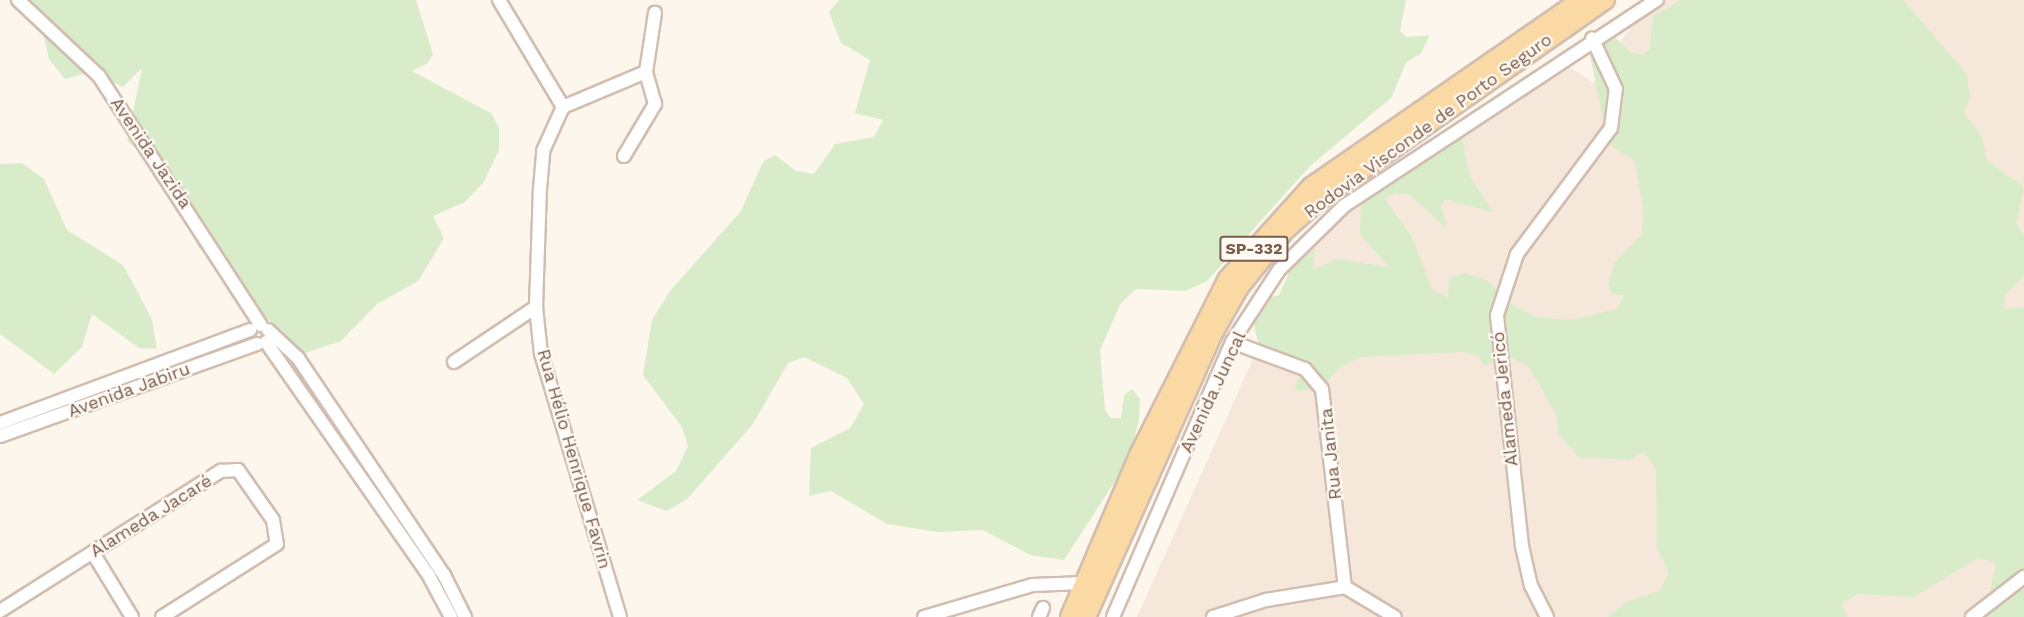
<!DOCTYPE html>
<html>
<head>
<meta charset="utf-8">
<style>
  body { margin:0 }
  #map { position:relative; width:2024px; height:617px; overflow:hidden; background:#fdf6ec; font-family:"Work Sans",sans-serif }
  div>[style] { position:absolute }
  .residential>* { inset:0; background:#f5e8da }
  .green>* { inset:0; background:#d8ecc9 }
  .roads { filter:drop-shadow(2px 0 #d1beb0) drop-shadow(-2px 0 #d1beb0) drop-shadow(0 2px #d1beb0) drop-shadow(0 -2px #d1beb0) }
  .minor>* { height:12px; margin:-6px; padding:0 6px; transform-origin:6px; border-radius:6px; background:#fff }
  .primary>* { height:18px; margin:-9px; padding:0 9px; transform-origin:9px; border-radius:9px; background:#fbd9a5 }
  span { translate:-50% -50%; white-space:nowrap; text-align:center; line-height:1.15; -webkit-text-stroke:4.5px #fffaf3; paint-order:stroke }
  .shield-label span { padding:2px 4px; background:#fffaf3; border:2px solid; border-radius:4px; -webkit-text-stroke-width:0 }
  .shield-label { font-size:16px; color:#7a5c4d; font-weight:700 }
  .street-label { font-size:18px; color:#7a5c4d }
</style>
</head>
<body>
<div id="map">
  <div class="residential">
    <div style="clip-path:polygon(1665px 0,2024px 0,2024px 617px,1137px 617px,1307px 239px,1559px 60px,1594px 83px,1645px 5px)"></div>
  </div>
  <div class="green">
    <div style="clip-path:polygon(18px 0,416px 0,433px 54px,428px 63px,412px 71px,492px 114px,499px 128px,499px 150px,483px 183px,465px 202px,433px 216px,444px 238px,418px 281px,377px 304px,341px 341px,302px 354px,264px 315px,235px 272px,199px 248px,155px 163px,127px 141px,142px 68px,123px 87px,91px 72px,65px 79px,49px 59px,42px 29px)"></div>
    <div style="clip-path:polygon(839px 0,1406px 0,1400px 31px,1407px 37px,1430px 35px,1421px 53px,1406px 63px,1391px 98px,1310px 166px,1207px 281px,1185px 291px,1136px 289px,1121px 303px,1100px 350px,1105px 410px,1111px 418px,1121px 418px,1124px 395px,1132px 389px,1140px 399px,1139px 420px,1128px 461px,1064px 560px,1030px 555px,983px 530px,938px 532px,887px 524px,831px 491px,809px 496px,811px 448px,850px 428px,864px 404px,847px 378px,804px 357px,788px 363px,753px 424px,687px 499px,667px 511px,637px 500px,676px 471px,688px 446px,682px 427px,643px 375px,652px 320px,670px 291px,741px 211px,763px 162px,775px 155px,796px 171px,814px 174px,835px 144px,874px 137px,883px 120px,855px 113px,870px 60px,841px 43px,829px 12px)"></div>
    <div style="clip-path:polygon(1681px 0,1903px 0,1966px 73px,1970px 95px,1964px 113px,1982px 136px,1987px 161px,2024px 187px,2016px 223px,2024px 235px,2024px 276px,2005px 295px,2004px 309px,2024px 307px,2024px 617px,1985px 617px,1996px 563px,1978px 558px,1914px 597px,1858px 594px,1842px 603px,1847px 617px,1608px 617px,1626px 602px,1659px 591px,1669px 574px,1657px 547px,1656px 470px,1644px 452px,1629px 460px,1578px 457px,1559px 434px,1557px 416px,1529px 367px,1511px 358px,1483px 366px,1479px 356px,1462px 352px,1361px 357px,1340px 367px,1324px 386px,1299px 391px,1295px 388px,1301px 371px,1260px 351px,1253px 321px,1263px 299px,1279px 295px,1296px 257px,1310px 245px,1315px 246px,1313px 270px,1337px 259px,1389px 267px,1360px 234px,1361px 197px,1453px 133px,1462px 138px,1470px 177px,1494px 213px,1445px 199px,1441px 206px,1447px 229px,1410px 195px,1395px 193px,1385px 199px,1412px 237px,1432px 289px,1448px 298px,1449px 278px,1465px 273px,1488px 281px,1512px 305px,1537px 317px,1572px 320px,1616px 309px,1625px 295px,1611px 294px,1608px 284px,1615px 262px,1642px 234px,1643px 208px,1635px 161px,1612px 146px,1606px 134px,1589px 50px,1610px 32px,1630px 52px,1643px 55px,1650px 48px,1653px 16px)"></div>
    <div style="clip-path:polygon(22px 163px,44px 179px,67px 230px,123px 265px,152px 319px,157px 349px,139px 348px,92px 314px,82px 347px,54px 374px,0 334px,0 164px)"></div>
  </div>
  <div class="roads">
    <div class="minor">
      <div style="left:18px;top:0;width:111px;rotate:43.2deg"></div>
      <div style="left:99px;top:76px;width:297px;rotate:57deg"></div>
      <div style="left:499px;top:0;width:125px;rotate:59.1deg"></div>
      <div style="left:624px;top:156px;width:61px;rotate:-59.2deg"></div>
      <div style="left:655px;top:104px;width:33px;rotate:-106deg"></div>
      <div style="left:646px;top:72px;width:60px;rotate:-81.3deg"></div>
      <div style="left:268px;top:330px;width:41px;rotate:43deg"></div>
      <div style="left:298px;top:358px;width:262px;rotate:56.1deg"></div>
      <div style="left:444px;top:575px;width:47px;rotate:63.4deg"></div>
      <div style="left:266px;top:342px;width:285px;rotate:55.1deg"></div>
      <div style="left:429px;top:576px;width:47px;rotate:61.8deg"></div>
      <div style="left:1232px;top:342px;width:78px;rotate:20.3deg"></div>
      <div style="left:1305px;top:369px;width:26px;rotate:50deg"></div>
      <div style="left:1322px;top:389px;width:199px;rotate:83.4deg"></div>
      <div style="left:454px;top:362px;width:99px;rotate:-33.9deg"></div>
      <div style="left:0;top:423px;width:267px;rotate:-20.4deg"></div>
      <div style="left:0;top:436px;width:273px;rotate:-19.7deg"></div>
      <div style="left:93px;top:553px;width:75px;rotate:58.6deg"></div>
      <div style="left:0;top:611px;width:262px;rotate:-32.4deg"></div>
      <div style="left:221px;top:471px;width:17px;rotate:-3deg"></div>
      <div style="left:238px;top:470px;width:61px;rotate:55deg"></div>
      <div style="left:273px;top:520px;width:24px;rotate:81deg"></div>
      <div style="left:277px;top:544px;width:136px;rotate:147.6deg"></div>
      <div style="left:620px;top:617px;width:275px;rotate:-106.7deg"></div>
      <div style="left:541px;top:354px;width:47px;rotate:-96.1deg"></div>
      <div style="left:536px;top:307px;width:118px;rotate:-88.1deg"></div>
      <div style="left:540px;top:189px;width:38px;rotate:-85deg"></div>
      <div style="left:543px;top:151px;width:48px;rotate:-65.6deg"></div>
      <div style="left:563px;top:107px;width:90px;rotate:-22.9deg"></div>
      <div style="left:924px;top:617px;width:113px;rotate:-16.5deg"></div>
      <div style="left:1032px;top:585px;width:52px;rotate:-2.2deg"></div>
      <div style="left:1039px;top:617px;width:10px;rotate:-66deg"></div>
      <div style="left:1113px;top:617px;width:300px;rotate:-66.6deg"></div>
      <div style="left:1232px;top:342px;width:86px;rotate:-56.9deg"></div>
      <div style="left:1279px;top:270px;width:91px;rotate:-44.6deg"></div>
      <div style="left:1344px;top:206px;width:375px;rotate:-33.4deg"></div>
      <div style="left:1213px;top:617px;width:56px;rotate:-17.8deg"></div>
      <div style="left:1266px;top:600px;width:80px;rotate:-9.3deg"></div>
      <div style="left:1345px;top:587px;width:58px;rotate:31deg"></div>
      <div style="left:1547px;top:617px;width:35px;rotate:-117deg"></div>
      <div style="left:1531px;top:586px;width:41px;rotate:-102.7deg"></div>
      <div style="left:1522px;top:546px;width:232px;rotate:-96.2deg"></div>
      <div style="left:1497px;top:315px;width:64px;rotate:-71.8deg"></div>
      <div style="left:1517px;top:254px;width:157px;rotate:-53.3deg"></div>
      <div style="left:1611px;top:128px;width:39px;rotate:-83deg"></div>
      <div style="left:1616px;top:89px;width:56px;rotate:-115.2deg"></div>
      <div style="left:1972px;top:617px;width:66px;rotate:-37.6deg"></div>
    </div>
    <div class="primary">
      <div style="left:1070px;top:617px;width:176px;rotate:-66.9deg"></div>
      <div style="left:1139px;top:455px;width:197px;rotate:-63.2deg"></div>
      <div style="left:1228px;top:279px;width:124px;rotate:-47.9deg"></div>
      <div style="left:1311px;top:187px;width:328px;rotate:-34.7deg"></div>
      <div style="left:1086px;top:617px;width:311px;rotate:-65.9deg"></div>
      <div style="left:1213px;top:333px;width:53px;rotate:-60.5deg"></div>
      <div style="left:1239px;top:287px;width:73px;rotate:-51.1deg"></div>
      <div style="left:1285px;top:230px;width:45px;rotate:-41.4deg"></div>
      <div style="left:1319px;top:200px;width:349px;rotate:-35deg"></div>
    </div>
  </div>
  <div class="shield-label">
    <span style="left:1254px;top:249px">SP-332</span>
  </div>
  <div class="street-label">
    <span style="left:1428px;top:126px;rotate:-36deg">Rodovia Visconde de Porto Seguro</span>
    <span style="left:151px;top:153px;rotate:56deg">Avenida Jazida</span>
    <span style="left:129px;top:390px;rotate:-20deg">Avenida Jabiru</span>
    <span style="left:1213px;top:392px;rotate:-65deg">Avenida Juncal</span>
    <span style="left:1505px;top:399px;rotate:-96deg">Alameda Jericó</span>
    <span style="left:1331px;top:454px;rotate:-96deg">Rua Janita</span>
    <span style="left:574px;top:459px;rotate:74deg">Rua Hélio Henrique Favrin</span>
    <span style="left:151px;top:516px;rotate:-32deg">Alameda Jacaré</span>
  </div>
</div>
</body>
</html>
